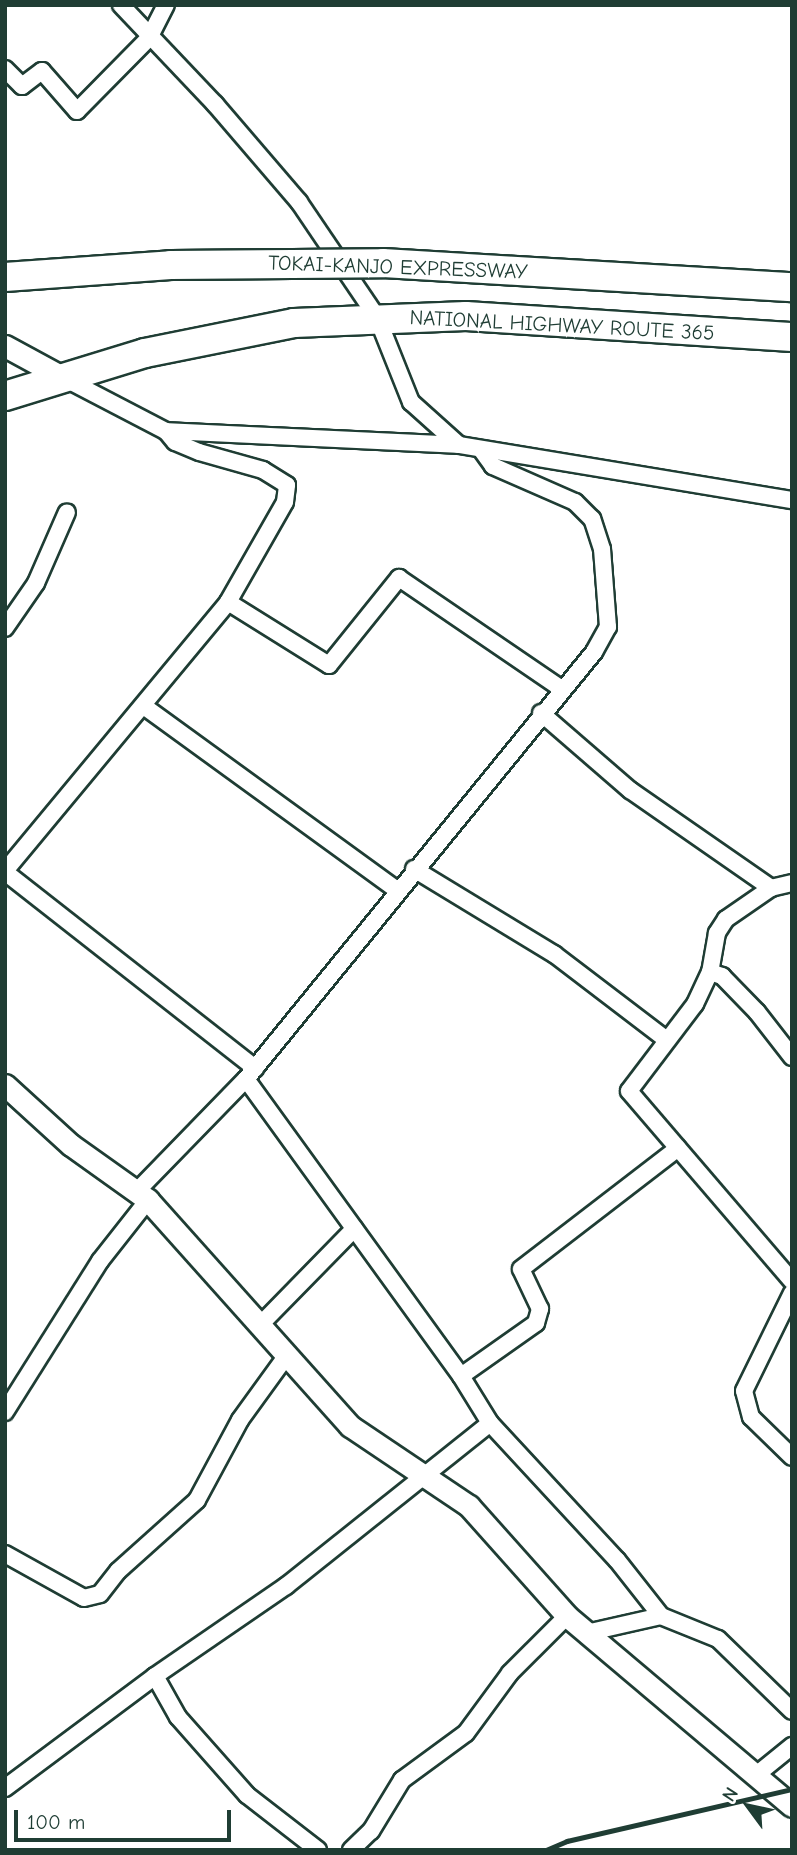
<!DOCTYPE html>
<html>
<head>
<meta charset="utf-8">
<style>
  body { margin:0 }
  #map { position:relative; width:797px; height:1855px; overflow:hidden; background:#fff; font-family:"Comic Neue",sans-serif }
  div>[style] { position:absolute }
  .roads { filter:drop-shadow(2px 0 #1f3d34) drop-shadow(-2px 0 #1f3d34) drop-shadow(0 2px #1f3d34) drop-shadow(0 -2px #1f3d34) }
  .street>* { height:16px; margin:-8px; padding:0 8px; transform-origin:8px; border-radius:8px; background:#fff }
  .secondary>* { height:21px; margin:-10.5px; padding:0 10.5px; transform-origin:10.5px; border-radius:10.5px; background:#fff }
  .highway>* { height:28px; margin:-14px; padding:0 14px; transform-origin:14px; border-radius:14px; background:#fff }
  .rail>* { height:4.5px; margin:-2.25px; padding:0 2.25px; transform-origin:2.25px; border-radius:2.25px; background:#1f3d34 }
  .bridges { filter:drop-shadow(2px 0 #1f3d34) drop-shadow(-2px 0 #1f3d34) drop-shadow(0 2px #1f3d34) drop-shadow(0 -2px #1f3d34) }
  .highway-bridge>* { height:28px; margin:-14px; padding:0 14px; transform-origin:14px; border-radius:14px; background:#fff }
  span { translate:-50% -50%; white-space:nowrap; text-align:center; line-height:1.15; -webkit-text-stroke:5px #fff; paint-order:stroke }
  .street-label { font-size:21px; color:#1f3d34 }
  .frame { position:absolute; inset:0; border:7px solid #1f3d34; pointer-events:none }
  .north { position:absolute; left:713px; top:1771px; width:70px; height:70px; -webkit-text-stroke:5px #fff; paint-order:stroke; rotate:303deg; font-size:19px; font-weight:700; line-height:28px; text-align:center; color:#1f3d34 }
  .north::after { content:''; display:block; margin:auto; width:24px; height:32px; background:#1f3d34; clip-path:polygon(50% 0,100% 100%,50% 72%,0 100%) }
  .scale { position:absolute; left:14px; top:1810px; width:217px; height:32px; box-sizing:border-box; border:4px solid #1f3d34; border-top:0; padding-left:9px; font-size:21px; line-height:24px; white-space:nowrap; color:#1f3d34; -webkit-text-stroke:5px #fff; paint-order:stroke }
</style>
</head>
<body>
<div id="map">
  <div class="roads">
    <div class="street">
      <div style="left:121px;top:5px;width:137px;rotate:46.5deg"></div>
      <div style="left:215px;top:104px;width:129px;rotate:49.4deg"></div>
      <div style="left:299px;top:202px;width:139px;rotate:55.9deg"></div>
      <div style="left:377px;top:317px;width:92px;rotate:68.2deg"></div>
      <div style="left:411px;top:402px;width:64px;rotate:41.9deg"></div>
      <div style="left:5px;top:69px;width:24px;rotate:45deg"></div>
      <div style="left:22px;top:86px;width:25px;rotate:-37deg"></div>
      <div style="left:42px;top:71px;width:53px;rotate:48.8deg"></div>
      <div style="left:77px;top:111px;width:103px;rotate:-45.4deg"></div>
      <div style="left:149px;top:38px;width:37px;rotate:-63deg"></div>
      <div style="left:64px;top:378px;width:115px;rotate:27.5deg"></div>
      <div style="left:166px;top:431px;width:293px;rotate:2.7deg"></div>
      <div style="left:459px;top:445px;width:338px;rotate:9.4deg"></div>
      <div style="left:228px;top:602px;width:119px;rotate:32deg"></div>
      <div style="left:329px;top:665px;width:112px;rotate:-51.2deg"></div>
      <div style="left:399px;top:578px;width:197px;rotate:34.3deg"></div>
      <div style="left:5px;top:628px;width:55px;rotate:-55.4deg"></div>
      <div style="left:36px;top:583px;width:77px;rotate:-66.4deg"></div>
      <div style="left:145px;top:707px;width:311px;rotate:36deg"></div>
      <div style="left:541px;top:713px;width:118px;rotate:40.9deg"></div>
      <div style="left:630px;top:790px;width:172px;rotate:34.8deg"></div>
      <div style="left:414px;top:869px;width:164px;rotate:31.3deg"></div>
      <div style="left:554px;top:954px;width:142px;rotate:37.3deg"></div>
      <div style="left:5px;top:871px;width:349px;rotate:-50.3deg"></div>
      <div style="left:228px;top:602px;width:115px;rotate:-60.3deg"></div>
      <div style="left:285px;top:502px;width:17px;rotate:-83deg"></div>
      <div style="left:287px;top:485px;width:28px;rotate:-148deg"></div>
      <div style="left:263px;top:470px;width:66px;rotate:-164.3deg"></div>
      <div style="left:199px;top:452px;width:26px;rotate:-157deg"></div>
      <div style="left:175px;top:442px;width:14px;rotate:-129deg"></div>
      <div style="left:5px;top:872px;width:318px;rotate:38.1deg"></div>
      <div style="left:792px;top:883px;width:22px;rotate:167deg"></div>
      <div style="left:771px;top:888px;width:55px;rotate:145.4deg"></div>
      <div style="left:726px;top:919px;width:17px;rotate:123deg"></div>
      <div style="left:717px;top:933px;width:40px;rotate:100deg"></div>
      <div style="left:710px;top:972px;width:35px;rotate:115deg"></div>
      <div style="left:695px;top:1004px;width:109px;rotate:127.2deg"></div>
      <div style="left:629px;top:1091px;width:250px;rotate:49.4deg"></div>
      <div style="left:710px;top:972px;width:13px;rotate:18deg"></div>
      <div style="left:722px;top:976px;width:50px;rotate:45.8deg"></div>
      <div style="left:757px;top:1012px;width:57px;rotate:52.1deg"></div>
      <div style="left:246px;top:1079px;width:367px;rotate:54.1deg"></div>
      <div style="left:461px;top:1376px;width:55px;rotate:58.3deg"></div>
      <div style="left:490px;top:1423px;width:187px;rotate:47.2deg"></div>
      <div style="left:617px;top:1560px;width:71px;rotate:51.8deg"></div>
      <div style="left:661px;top:1616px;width:61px;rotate:22deg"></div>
      <div style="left:718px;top:1639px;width:103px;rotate:44.2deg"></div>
      <div style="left:137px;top:1191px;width:156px;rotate:-45.8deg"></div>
      <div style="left:246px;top:1079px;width:551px;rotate:-50.82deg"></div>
      <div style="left:594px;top:652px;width:29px;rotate:-61deg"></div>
      <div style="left:608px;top:627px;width:78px;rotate:-94.4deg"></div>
      <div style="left:602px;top:549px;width:32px;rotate:-108deg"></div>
      <div style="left:592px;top:519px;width:24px;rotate:-135deg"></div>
      <div style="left:575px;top:502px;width:90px;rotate:-156.3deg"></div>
      <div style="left:493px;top:466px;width:19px;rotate:-126deg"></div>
      <div style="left:792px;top:1293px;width:109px;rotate:116.1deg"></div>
      <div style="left:744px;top:1391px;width:27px;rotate:75deg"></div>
      <div style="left:751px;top:1417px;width:57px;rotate:44.3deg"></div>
      <div style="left:262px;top:1323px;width:132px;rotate:-45.6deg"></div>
      <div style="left:461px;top:1376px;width:92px;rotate:-35.2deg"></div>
      <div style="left:536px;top:1323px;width:15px;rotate:-74deg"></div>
      <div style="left:540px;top:1309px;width:44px;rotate:-115.4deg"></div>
      <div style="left:521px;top:1269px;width:198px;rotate:-37.6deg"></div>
      <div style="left:5px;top:1412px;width:178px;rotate:-57.8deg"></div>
      <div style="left:100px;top:1261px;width:78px;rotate:-51.8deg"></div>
      <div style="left:5px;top:1554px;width:90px;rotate:29.1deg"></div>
      <div style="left:84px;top:1598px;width:16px;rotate:-14deg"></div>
      <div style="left:100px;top:1594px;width:29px;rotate:-52deg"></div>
      <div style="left:118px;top:1571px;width:106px;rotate:-41.9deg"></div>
      <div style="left:197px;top:1500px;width:91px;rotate:-61.7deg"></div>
      <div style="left:240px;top:1420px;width:80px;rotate:-54.1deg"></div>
      <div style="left:586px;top:1633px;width:77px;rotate:-12.8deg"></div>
      <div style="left:155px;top:1676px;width:47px;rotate:60.7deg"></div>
      <div style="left:178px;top:1717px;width:104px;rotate:48.5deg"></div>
      <div style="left:247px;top:1795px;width:90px;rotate:37.8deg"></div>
      <div style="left:755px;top:1776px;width:48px;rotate:-39deg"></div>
      <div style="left:5px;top:1788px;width:187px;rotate:-36.7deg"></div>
      <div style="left:155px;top:1676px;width:159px;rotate:-34.5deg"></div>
      <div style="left:286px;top:1586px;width:261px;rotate:-38.6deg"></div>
      <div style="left:351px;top:1850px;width:28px;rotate:-44deg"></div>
      <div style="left:371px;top:1831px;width:60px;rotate:-58.7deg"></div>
      <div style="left:402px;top:1780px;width:79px;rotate:-36.3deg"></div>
      <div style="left:466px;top:1733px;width:74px;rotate:-53.7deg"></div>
      <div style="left:510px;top:1673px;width:81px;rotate:-45deg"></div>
    </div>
    <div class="secondary">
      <div style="left:5px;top:346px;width:65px;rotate:28.5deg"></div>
      <div style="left:5px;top:1085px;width:89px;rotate:42.3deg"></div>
      <div style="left:71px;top:1145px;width:95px;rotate:35.5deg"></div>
      <div style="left:148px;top:1200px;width:303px;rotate:48.2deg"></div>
      <div style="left:350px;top:1426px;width:143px;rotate:33.9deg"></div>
      <div style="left:469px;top:1506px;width:147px;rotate:48.3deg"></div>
      <div style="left:567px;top:1616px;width:294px;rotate:40.2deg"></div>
    </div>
    <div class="highway">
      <div style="left:5px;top:396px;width:146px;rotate:-17.1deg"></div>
      <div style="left:145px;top:353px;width:152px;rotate:-11.4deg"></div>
      <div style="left:294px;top:323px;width:172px;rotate:-2.3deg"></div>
      <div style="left:466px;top:316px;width:327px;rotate:3.7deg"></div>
    </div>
  </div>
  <div class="rail">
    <div style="left:546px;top:1850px;width:23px;rotate:-23deg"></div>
    <div style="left:567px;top:1841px;width:231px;rotate:-13deg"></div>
  </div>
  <div class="bridges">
    <div class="highway-bridge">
      <div style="left:5px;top:277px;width:166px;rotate:-4.1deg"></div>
      <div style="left:171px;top:265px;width:212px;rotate:-0.5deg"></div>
      <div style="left:383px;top:263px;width:410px;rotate:3.4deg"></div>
    </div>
  </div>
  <div class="street-label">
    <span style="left:398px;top:267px;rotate:2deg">TOKAI-KANJO EXPRESSWAY</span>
    <span style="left:562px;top:325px;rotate:3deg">NATIONAL HIGHWAY ROUTE 365</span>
  </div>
  <div class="frame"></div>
  <div class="north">N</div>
  <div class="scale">100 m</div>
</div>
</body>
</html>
